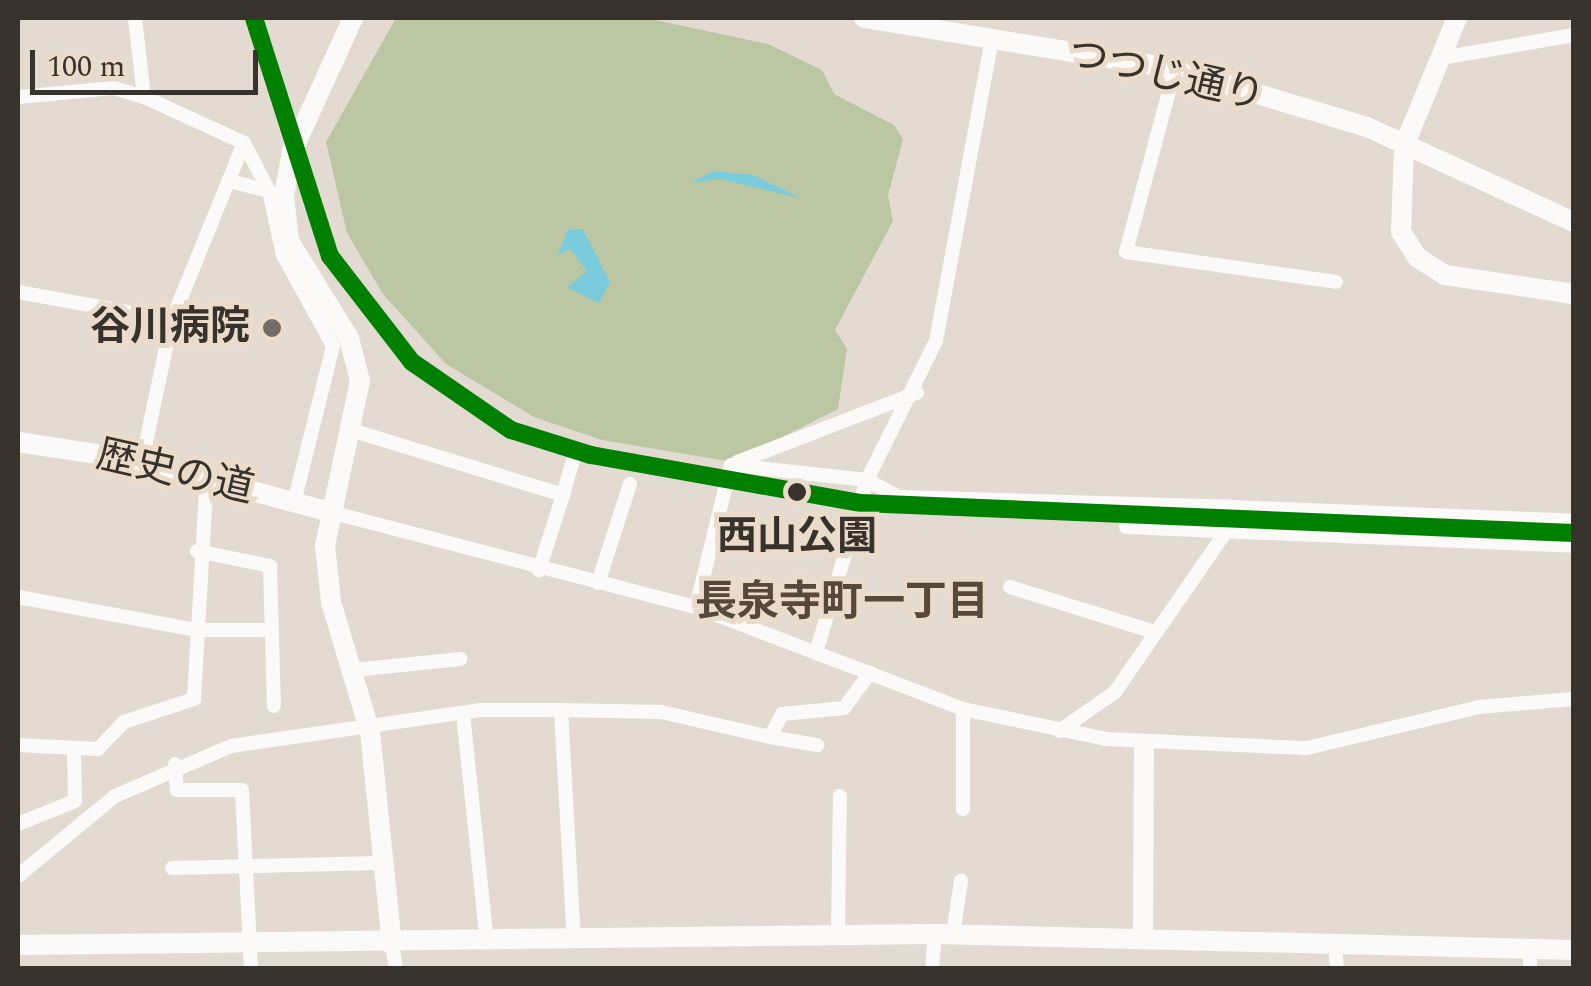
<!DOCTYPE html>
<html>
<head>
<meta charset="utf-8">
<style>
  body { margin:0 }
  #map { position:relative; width:1591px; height:986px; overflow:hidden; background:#e3dbd2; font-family:Spectral,"Noto Sans JP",serif }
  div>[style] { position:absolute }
  .green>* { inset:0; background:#bbc7a2 }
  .water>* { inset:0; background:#7accdd }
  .street>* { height:14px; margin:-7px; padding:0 7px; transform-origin:7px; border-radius:7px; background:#fbfaf8 }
  .secondary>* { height:20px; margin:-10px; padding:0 10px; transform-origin:10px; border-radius:10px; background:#fbfaf8 }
  .rail-1>* { height:18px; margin:-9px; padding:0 9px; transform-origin:9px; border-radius:9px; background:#008000 }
  .dots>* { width:28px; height:28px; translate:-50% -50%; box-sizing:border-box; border:5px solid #ebdbca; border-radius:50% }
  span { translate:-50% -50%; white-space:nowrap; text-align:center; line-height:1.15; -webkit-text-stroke:10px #ebdbca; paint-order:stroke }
  .street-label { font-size:40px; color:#37322b }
  .poi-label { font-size:40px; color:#37322b; font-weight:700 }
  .right { translate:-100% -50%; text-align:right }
  .stop-label { font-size:40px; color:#37322b; font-weight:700 }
  .neighbourhood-label { font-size:42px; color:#56493b; font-weight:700 }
  .frame { position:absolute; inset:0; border:20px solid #37322b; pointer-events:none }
  .scale { position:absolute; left:30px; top:50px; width:228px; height:45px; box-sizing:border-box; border:5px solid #37322b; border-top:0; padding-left:12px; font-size:30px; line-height:35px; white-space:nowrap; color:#37322b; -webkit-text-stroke:8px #ebdbca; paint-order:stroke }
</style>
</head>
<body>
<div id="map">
  <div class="green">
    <div style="clip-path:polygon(396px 18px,646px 18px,768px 44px,822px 70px,834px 94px,894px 125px,903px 139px,888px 195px,893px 221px,835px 330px,847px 349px,838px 409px,733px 462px,602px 440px,534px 417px,446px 364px,383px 294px,347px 233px,326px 142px)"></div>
  </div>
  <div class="water">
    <div style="clip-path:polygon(714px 171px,753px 175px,803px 199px,720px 179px,690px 183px)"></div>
    <div style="clip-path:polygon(583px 229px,610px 282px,599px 303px,567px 287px,587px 271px,570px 249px,557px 256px,568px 230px)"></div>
  </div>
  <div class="street">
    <div style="left:135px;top:18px;width:80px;rotate:83.5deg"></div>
    <div style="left:144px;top:97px;width:110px;rotate:24.7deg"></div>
    <div style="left:244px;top:143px;width:54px;rotate:62.5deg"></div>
    <div style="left:269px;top:191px;width:66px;rotate:77.7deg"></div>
    <div style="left:283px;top:255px;width:104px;rotate:61.2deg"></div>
    <div style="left:333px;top:346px;width:161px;rotate:104deg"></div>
    <div style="left:1441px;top:58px;width:135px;rotate:-9.8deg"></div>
    <div style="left:1175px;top:69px;width:189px;rotate:105deg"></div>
    <div style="left:1126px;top:252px;width:212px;rotate:8.1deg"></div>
    <div style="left:18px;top:97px;width:96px;rotate:-5.4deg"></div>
    <div style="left:114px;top:88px;width:31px;rotate:17deg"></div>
    <div style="left:229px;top:181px;width:41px;rotate:14deg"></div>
    <div style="left:18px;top:292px;width:157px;rotate:10.3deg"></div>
    <div style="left:354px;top:431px;width:219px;rotate:17deg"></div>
    <div style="left:563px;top:495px;width:79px;rotate:107.7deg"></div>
    <div style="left:142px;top:461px;width:144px;rotate:-78deg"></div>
    <div style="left:172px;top:320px;width:191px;rotate:-67.9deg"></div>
    <div style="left:737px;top:462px;width:193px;rotate:-21deg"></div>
    <div style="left:731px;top:465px;width:137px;rotate:6.3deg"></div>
    <div style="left:867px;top:480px;width:155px;rotate:-63.6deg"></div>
    <div style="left:936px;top:341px;width:306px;rotate:-79.5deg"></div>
    <div style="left:563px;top:495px;width:36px;rotate:-74deg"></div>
    <div style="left:1231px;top:507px;width:343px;rotate:2.3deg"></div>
    <div style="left:330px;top:512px;width:378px;rotate:14.6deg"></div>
    <div style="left:696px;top:607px;width:286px;rotate:20.9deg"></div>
    <div style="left:963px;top:709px;width:146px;rotate:11.8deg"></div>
    <div style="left:1106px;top:739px;width:201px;rotate:2.6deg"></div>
    <div style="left:1307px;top:748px;width:177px;rotate:-13.4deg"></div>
    <div style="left:1479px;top:707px;width:95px;rotate:-4.8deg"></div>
    <div style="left:1126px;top:527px;width:448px;rotate:2.4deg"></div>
    <div style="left:197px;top:551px;width:75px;rotate:11.6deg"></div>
    <div style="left:270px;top:566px;width:140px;rotate:88.4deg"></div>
    <div style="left:598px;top:583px;width:104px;rotate:-72.1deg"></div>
    <div style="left:1010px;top:587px;width:148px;rotate:17.3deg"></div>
    <div style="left:18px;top:597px;width:181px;rotate:10.5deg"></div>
    <div style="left:196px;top:630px;width:75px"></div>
    <div style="left:696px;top:607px;width:146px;rotate:-76.2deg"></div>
    <div style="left:816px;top:653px;width:180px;rotate:-73.6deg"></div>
    <div style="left:867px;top:480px;width:36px;rotate:28deg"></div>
    <div style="left:899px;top:497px;width:332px;rotate:1.7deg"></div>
    <div style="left:1231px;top:507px;width:27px;rotate:103deg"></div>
    <div style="left:1225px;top:533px;width:193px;rotate:124.7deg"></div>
    <div style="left:1115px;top:692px;width:68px;rotate:145.1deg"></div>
    <div style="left:354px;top:670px;width:107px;rotate:-5.9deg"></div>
    <div style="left:963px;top:709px;width:100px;rotate:90deg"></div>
    <div style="left:561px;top:710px;width:100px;rotate:1.1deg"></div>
    <div style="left:661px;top:712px;width:112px;rotate:12.9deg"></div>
    <div style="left:770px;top:737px;width:26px;rotate:-62deg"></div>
    <div style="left:782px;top:714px;width:62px;rotate:-5.5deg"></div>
    <div style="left:844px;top:708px;width:44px;rotate:-53.4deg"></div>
    <div style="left:463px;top:714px;width:230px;rotate:84deg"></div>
    <div style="left:770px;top:737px;width:48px;rotate:9.7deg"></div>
    <div style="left:18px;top:745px;width:80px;rotate:2.9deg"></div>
    <div style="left:98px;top:749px;width:37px;rotate:-46deg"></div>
    <div style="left:124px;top:722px;width:74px;rotate:-18.2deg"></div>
    <div style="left:194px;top:699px;width:223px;rotate:-86.7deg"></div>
    <div style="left:175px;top:764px;width:26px;rotate:86deg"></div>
    <div style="left:177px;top:790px;width:65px"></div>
    <div style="left:242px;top:790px;width:178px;rotate:87.1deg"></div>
    <div style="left:18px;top:824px;width:61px;rotate:-22deg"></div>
    <div style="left:75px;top:801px;width:52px;rotate:-91.1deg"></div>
    <div style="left:172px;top:868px;width:209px;rotate:-1.4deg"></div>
    <div style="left:18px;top:876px;width:126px;rotate:-39.5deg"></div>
    <div style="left:115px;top:796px;width:126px;rotate:-23.3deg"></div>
    <div style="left:231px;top:746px;width:253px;rotate:-8.2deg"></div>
    <div style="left:481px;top:710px;width:80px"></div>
    <div style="left:561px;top:710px;width:231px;rotate:86.8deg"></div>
    <div style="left:838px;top:934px;width:138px;rotate:-89.2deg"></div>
    <div style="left:953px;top:934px;width:54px;rotate:-81.4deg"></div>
    <div style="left:1335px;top:942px;width:26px;rotate:86deg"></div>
    <div style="left:392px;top:945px;width:23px;rotate:80deg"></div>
    <div style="left:932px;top:968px;width:34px;rotate:-85deg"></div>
    <div style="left:1530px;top:968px;width:19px;rotate:-90deg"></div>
  </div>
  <div class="secondary">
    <div style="left:353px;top:18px;width:147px;rotate:114.5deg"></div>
    <div style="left:292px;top:152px;width:44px;rotate:100.5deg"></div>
    <div style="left:284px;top:195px;width:46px;rotate:83.8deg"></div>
    <div style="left:289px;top:241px;width:114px;rotate:58.3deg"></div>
    <div style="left:349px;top:338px;width:44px;rotate:75.7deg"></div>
    <div style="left:360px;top:381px;width:168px;rotate:102deg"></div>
    <div style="left:325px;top:545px;width:57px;rotate:84deg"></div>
    <div style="left:331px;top:602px;width:136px;rotate:73.3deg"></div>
    <div style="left:370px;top:732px;width:214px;rotate:84.1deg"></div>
    <div style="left:864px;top:18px;width:315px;rotate:9.3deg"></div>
    <div style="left:1175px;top:69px;width:201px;rotate:16.8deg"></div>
    <div style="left:1367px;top:127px;width:228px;rotate:24.7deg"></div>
    <div style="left:1457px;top:18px;width:139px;rotate:112.5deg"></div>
    <div style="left:1404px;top:146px;width:86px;rotate:92deg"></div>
    <div style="left:1401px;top:232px;width:31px;rotate:57deg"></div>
    <div style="left:1418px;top:258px;width:32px;rotate:32deg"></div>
    <div style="left:1445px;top:275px;width:130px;rotate:8.4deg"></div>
    <div style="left:18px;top:442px;width:125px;rotate:8.7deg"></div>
    <div style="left:142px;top:461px;width:195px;rotate:15.2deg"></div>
    <div style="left:1143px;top:938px;width:194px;rotate:-89.7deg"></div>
    <div style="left:18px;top:945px;width:917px;rotate:-0.69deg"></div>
    <div style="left:935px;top:934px;width:639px;rotate:1.43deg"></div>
  </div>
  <div class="rail-1">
    <div style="left:254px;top:18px;width:250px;rotate:72.3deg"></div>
    <div style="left:330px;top:256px;width:134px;rotate:52.3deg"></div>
    <div style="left:412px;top:362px;width:120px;rotate:34.5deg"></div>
    <div style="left:511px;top:430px;width:84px;rotate:17.4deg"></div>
    <div style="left:591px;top:455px;width:274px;rotate:10.1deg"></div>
    <div style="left:861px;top:503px;width:714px;rotate:2.41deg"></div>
  </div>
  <div class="dots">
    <div style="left:272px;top:328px;background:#736d65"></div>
    <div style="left:797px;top:492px;background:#37322b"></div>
  </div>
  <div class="street-label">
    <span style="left:1166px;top:76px;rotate:13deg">つつじ通り</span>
    <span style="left:175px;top:473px;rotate:13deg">歴史の道</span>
  </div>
  <div class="poi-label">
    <span class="right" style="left:250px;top:328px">谷川病院</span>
  </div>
  <div class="stop-label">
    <span style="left:797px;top:538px">西山公園</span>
  </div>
  <div class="neighbourhood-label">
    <span style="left:842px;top:603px">長泉寺町一丁目</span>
  </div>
  <div class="frame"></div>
  <div class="scale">100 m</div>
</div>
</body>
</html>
